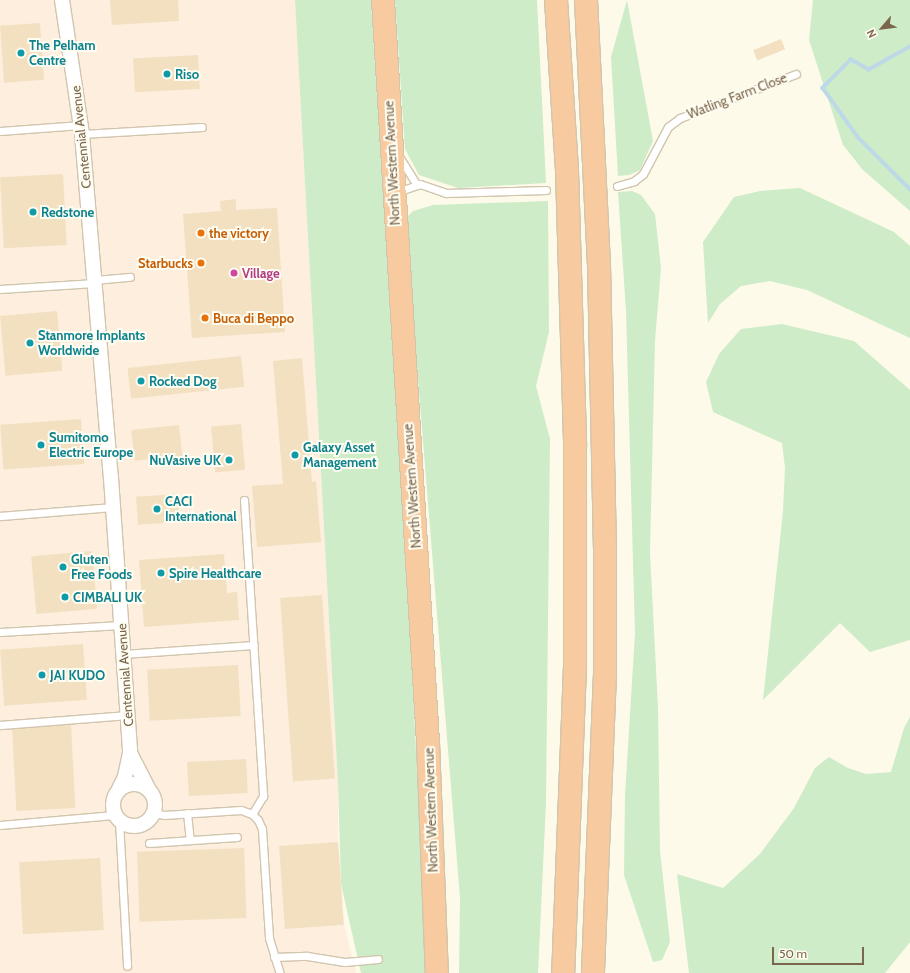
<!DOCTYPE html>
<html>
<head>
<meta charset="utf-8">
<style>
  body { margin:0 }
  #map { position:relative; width:910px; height:973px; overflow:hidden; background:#fdfaea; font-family:Cabin,sans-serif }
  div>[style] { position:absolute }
  .commercial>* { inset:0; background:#fdeede }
  .green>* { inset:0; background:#ceecc7 }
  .stream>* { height:3.5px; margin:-1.75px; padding:0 1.75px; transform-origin:1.75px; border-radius:1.75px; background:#bdd9e8 }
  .building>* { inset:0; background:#f3e0c1; transform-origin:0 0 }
  .roads { filter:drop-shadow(1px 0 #d1c5ae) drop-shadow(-1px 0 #d1c5ae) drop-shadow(0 1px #d1c5ae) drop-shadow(0 -1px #d1c5ae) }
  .lane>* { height:7px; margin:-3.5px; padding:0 3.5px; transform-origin:3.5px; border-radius:3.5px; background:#fff }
  .street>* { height:14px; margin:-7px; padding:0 7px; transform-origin:7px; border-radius:7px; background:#fff }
  .street>.ring { margin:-7px; padding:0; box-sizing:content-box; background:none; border:14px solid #fff; border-radius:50% }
  .highway>* { height:22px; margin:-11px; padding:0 11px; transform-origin:11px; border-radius:11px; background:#f8caa0 }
  .dots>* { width:11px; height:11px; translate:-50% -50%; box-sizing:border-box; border:2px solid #fffdf1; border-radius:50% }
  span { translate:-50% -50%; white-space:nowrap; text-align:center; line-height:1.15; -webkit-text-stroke:4px #fffdf1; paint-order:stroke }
  .culture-label { font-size:13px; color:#0d838f; font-weight:700 }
  .left { translate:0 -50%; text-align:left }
  .right { translate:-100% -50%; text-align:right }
  .street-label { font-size:13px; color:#7a664c }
  .food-label { font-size:13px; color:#c56008; font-weight:700 }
  .hotel-label { font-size:13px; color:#b23c85; font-weight:700 }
  .north { position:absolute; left:862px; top:8px; width:40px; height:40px; -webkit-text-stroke:3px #fffdf1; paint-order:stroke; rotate:242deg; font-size:11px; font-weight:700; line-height:16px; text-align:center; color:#7a664c }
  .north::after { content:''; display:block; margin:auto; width:14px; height:18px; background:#7a664c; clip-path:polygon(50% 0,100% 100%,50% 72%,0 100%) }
  .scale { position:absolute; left:772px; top:947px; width:92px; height:18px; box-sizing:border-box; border:2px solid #7a664c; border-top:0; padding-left:5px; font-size:12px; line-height:14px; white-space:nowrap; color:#7a664c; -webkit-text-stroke:3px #fffdf1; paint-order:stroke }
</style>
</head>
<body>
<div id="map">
  <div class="commercial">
    <div style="clip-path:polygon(0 0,295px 0,338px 783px,338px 842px,344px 925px,356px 973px,0 973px)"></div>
  </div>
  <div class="green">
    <div style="clip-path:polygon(295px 0,371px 0,412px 665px,426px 973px,361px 973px,341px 884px,338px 783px)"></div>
    <div style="clip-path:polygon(395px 0,537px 0,546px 183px,458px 188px,419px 175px,405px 149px)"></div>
    <div style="clip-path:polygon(627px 0,653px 141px,640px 170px,629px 175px,618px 176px,611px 57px)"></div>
    <div style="clip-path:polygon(813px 0,910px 0,910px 211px,863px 170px,843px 145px,809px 40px)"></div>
    <div style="clip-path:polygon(800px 188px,894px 232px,910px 246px,910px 338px,807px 290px,770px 281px,741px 286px,720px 304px,708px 323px,703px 242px,734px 197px,760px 191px)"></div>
    <div style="clip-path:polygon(632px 191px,641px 195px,655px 214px,661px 268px,655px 341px,650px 553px,658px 708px,660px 851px,670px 942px,662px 960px,653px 962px,624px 875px,625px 795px,635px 633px,626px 311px,618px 192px)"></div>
    <div style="clip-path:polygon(548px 201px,549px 332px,536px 386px,550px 439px,546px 803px,538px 973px,459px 973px,460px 898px,405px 219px,413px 211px,433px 205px)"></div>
    <div style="clip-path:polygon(782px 324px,854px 341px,910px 390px,910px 640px,870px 652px,840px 623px,763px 700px,783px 511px,785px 468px,782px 443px,713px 412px,706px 382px,719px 354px,741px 329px)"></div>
    <div style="clip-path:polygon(910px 717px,910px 942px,885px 973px,689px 973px,677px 874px,723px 888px,760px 854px,794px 808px,815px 768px,829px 757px,848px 768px,866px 774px,891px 772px,904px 728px)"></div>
  </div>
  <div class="stream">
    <div style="left:910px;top:47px;width:47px;rotate:150.7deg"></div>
    <div style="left:869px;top:70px;width:21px;rotate:-151deg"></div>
    <div style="left:851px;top:60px;width:40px;rotate:135deg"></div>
    <div style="left:823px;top:88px;width:60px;rotate:54.5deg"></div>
    <div style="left:858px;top:137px;width:74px;rotate:45deg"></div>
  </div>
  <div class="building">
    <div style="clip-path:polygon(110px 0,178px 0,179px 21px,112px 25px)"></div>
    <div style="left:40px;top:23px;width:57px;height:40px;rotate:86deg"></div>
    <div style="left:781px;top:39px;width:11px;height:30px;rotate:68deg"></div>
    <div style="left:198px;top:55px;width:34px;height:65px;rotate:87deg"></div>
    <div style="left:63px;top:174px;width:71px;height:63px;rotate:87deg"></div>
    <div style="clip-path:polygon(236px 199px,236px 210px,277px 208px,285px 332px,192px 338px,183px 214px,221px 211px,220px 201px)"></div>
    <div style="left:57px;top:311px;width:60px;height:57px;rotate:85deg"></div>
    <div style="left:241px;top:356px;width:31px;height:114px;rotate:84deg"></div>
    <div style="clip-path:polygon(302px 358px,312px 482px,316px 481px,321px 542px,257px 547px,252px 486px,283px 484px,273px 361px)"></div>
    <div style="left:81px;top:419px;width:45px;height:81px;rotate:86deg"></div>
    <div style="left:241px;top:424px;width:46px;height:30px;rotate:85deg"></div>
    <div style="left:179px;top:425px;width:31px;height:48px;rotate:84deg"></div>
    <div style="left:177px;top:494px;width:28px;height:41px;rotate:86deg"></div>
    <div style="left:92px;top:551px;width:58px;height:61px;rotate:85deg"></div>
    <div style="clip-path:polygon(224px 554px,227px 593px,237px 592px,239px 620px,144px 627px,139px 560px)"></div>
    <div style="left:322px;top:595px;width:184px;height:42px;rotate:86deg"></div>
    <div style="left:83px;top:644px;width:56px;height:83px;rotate:86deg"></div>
    <div style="left:238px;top:665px;width:51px;height:91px;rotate:87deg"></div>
    <div style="left:71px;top:725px;width:83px;height:59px;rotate:87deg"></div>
    <div style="left:246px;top:759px;width:34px;height:59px;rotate:87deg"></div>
    <div style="left:338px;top:842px;width:83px;height:59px;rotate:86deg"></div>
    <div style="left:244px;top:848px;width:70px;height:107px;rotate:88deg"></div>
    <div style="left:100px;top:858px;width:72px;height:81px;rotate:87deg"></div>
  </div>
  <div class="roads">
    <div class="lane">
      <div style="left:0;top:131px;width:81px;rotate:-4.2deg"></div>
      <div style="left:82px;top:134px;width:120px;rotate:-3.3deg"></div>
      <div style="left:400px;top:158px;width:32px;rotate:58deg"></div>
      <div style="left:617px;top:186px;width:18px;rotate:-16deg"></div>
      <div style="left:634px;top:181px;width:11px;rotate:-38deg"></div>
      <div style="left:643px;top:174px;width:53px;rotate:-62deg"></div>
      <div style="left:668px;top:127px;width:15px;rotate:-37deg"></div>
      <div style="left:680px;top:118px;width:124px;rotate:-20.8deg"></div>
      <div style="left:397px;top:192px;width:24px;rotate:-19deg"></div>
      <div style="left:420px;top:184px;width:28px;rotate:19deg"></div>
      <div style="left:446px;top:193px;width:100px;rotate:-1.7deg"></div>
      <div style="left:94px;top:280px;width:36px;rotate:-5deg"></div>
      <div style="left:0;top:289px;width:95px;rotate:-3.6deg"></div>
      <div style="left:244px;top:500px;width:297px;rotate:86.3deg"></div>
      <div style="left:263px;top:796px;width:21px;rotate:121deg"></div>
      <div style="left:0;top:516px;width:113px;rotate:-4.6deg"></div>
      <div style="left:0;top:632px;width:121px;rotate:-3.3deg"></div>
      <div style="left:123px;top:654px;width:131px;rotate:-3.9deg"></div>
      <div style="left:0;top:725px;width:128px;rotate:-4.5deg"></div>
      <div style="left:154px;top:813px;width:10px;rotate:11deg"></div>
      <div style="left:164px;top:815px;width:77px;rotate:-3.7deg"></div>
      <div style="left:241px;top:810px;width:12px;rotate:20deg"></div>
      <div style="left:252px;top:814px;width:8px;rotate:45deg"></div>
      <div style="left:258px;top:820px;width:10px;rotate:66deg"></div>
      <div style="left:262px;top:829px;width:109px;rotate:86.3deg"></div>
      <div style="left:269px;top:938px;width:37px;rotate:73deg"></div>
      <div style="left:187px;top:813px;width:27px;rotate:84deg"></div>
      <div style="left:119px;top:821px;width:145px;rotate:86.8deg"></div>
      <div style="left:0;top:825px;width:114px;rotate:-5deg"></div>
      <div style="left:149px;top:843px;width:88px;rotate:-3.9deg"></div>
      <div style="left:274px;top:957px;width:33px;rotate:-2deg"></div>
      <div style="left:307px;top:956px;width:38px;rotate:9deg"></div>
      <div style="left:345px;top:962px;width:33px;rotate:-5deg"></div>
    </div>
    <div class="street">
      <div style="left:62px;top:0;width:135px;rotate:81.5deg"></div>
      <div style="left:82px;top:134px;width:345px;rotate:85.2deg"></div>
      <div style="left:111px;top:478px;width:276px;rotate:86deg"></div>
      <div style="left:130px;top:753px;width:25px;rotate:102deg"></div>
      <div style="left:125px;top:777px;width:13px;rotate:117deg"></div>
      <div style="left:130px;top:753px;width:42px;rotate:62.8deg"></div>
      <div class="ring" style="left:113px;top:784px;width:28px;height:28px"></div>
    </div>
    <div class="highway">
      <div style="left:383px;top:0;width:744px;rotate:86.53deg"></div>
      <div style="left:428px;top:743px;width:230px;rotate:87.8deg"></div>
      <div style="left:556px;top:0;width:171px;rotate:86.3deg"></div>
      <div style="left:567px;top:171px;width:275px;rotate:88.3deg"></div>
      <div style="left:575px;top:446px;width:220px;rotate:90deg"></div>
      <div style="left:575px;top:666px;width:307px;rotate:92.2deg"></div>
      <div style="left:586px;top:0;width:265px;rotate:87.2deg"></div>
      <div style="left:599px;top:265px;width:282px;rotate:88.8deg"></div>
      <div style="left:605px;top:547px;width:126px;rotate:90deg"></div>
      <div style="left:605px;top:673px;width:300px;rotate:92.3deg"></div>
    </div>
  </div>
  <div class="dots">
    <div style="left:21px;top:53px;background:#0f9aa8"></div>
    <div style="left:167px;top:74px;background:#0f9aa8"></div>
    <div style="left:33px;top:212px;background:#0f9aa8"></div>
    <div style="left:201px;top:233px;background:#e8710a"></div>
    <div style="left:201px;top:263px;background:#e8710a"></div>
    <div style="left:234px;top:273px;background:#d1479c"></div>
    <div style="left:205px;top:318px;background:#e8710a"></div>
    <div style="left:30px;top:343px;background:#0f9aa8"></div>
    <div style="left:141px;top:381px;background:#0f9aa8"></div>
    <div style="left:41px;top:445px;background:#0f9aa8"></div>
    <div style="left:295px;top:455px;background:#0f9aa8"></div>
    <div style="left:229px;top:460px;background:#0f9aa8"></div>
    <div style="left:157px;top:509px;background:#0f9aa8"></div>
    <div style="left:63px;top:567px;background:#0f9aa8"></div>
    <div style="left:161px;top:573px;background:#0f9aa8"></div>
    <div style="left:65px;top:597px;background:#0f9aa8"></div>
    <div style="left:42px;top:675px;background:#0f9aa8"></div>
  </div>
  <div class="culture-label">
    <span class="left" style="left:29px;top:53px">The Pelham<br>Centre</span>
    <span class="left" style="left:175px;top:74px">Riso</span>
    <span class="left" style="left:41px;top:212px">Redstone</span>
    <span class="left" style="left:38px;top:343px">Stanmore Implants<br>Worldwide</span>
    <span class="left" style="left:149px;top:381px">Rocked Dog</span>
    <span class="left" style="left:49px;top:445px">Sumitomo<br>Electric Europe</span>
    <span class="left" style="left:303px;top:455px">Galaxy Asset<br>Management</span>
    <span class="right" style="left:221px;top:460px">NuVasive UK</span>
    <span class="left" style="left:165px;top:509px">CACI<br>International</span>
    <span class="left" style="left:71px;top:567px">Gluten<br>Free Foods</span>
    <span class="left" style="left:169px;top:573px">Spire Healthcare</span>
    <span class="left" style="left:73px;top:597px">CIMBALI UK</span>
    <span class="left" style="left:50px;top:675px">JAI KUDO</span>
  </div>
  <div class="street-label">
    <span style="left:737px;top:96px;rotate:-21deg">Watling Farm Close</span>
    <span style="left:81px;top:137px;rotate:-96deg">Centennial Avenue</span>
    <span style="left:392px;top:163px;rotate:-93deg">North Western Avenue</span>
    <span style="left:412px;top:486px;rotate:-94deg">North Western Avenue</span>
    <span style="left:125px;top:675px;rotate:-94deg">Centennial Avenue</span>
    <span style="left:431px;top:810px;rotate:-92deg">North Western Avenue</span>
  </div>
  <div class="food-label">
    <span class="left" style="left:209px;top:233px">the victory</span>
    <span class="right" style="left:193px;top:263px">Starbucks</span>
    <span class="left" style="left:213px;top:318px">Buca di Beppo</span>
  </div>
  <div class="hotel-label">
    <span class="left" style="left:242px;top:273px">Village</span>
  </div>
  <div class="north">N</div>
  <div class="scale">50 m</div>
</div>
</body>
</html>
